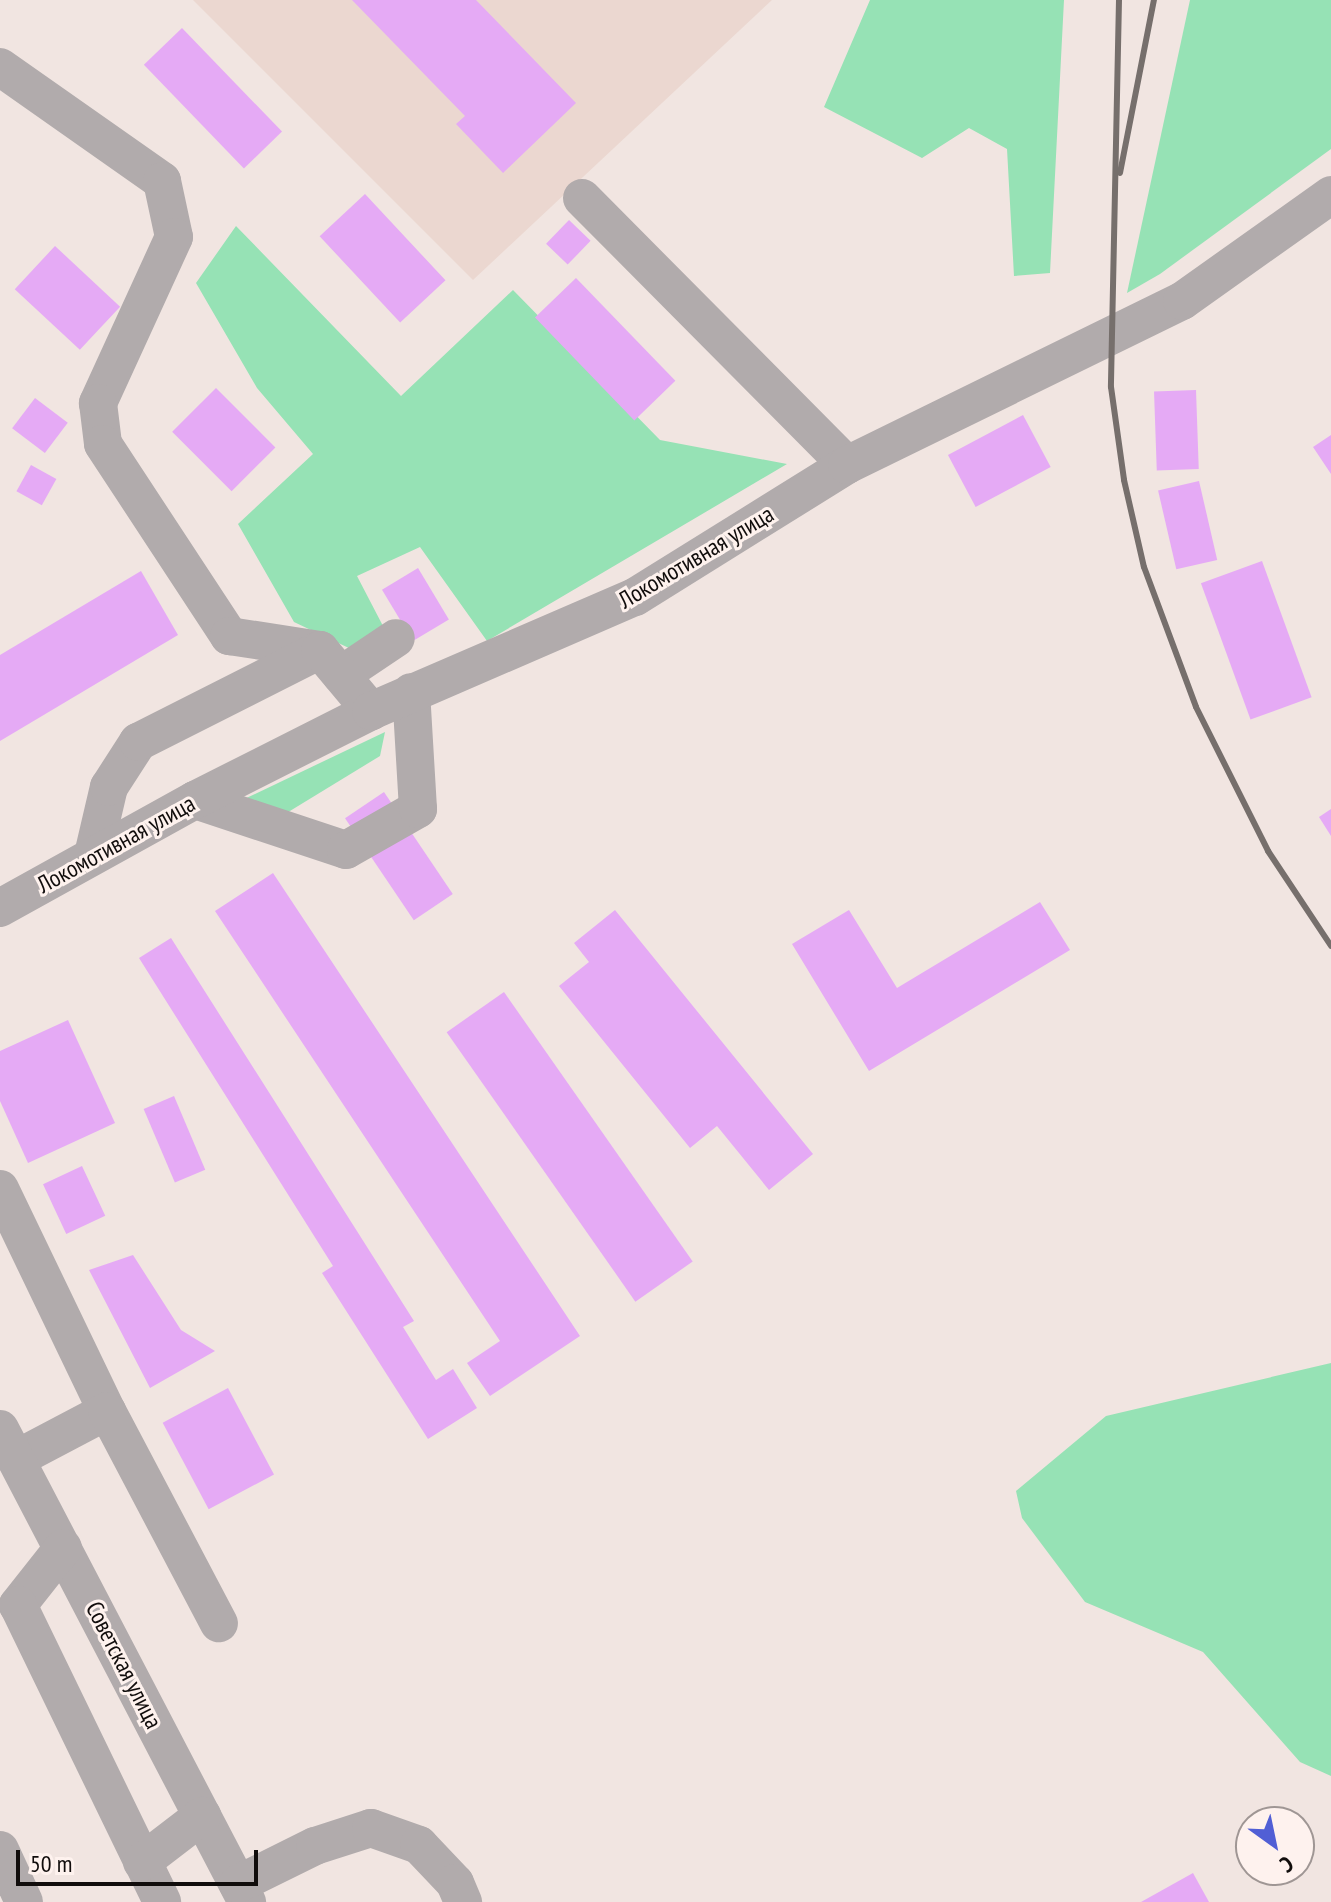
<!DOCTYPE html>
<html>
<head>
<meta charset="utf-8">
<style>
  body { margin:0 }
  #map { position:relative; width:1331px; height:1902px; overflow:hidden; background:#f1e5e1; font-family:"PT Sans Narrow",sans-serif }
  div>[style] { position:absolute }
  .built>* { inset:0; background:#ebd7d0 }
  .green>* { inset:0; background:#96e2b5 }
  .building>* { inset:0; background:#e5aaf5; transform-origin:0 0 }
  .minor>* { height:38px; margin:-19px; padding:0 19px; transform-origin:19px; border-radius:19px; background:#b1abac }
  .rail>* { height:6px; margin:-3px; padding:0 3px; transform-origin:3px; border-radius:3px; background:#766f6c }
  span { translate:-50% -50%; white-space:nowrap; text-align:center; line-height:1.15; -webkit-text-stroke:6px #fef2ee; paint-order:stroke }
  .street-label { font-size:24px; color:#110d0c }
  .north { position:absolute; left:1235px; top:1806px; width:80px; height:80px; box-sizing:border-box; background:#fef2ee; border:2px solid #9f9694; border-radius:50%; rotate:147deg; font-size:22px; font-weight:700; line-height:32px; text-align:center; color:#110d0c }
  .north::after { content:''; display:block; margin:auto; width:28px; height:36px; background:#515fd5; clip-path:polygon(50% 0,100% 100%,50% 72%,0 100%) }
  .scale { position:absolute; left:16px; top:1850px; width:242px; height:36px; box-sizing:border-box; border:4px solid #110d0c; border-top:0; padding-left:10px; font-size:24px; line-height:28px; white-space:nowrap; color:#110d0c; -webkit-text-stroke:6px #fef2ee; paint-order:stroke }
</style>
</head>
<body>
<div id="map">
  <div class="built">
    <div style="clip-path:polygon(193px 0,772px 0,473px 280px)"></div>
  </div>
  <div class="green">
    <div style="clip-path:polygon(870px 0,1064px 0,1050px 273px,1014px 276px,1007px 149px,969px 128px,922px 158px,824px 107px)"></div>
    <div style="clip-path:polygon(1190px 0,1331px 0,1331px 149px,1160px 274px,1127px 293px)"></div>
    <div style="clip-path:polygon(236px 226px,401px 396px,513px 290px,660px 440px,787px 464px,487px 641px,420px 547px,357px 576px,383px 626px,351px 649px,294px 622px,238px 524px,313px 454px,257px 388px,196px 283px)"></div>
    <div style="clip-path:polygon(385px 732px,380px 756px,285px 814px,238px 802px)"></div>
    <div style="clip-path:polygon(1331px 1363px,1331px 1776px,1300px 1762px,1203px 1652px,1085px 1602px,1022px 1518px,1016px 1491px,1106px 1416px)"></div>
  </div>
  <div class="building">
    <div style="clip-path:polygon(352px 0,476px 0,576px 103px,503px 173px,456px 124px,465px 116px)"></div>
    <div style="left:182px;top:28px;width:144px;height:53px;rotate:46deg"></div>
    <div style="left:365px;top:194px;width:118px;height:62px;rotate:47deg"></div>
    <div style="left:569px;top:220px;width:30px;height:33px;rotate:44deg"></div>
    <div style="left:55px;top:246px;width:89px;height:59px;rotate:43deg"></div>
    <div style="left:576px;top:278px;width:143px;height:57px;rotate:46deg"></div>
    <div style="left:216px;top:388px;width:84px;height:62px;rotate:45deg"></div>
    <div style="left:1196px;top:390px;width:79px;height:42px;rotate:88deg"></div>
    <div style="left:35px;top:398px;width:41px;height:38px;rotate:37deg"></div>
    <div style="left:1023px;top:415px;width:59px;height:85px;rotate:62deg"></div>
    <div style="clip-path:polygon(1331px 435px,1331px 474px,1313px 447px)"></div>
    <div style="left:31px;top:465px;width:29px;height:30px;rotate:29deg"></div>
    <div style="left:1199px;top:481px;width:81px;height:42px;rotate:77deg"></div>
    <div style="left:1262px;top:561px;width:145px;height:65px;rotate:70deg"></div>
    <div style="left:418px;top:568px;width:60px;height:42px;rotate:59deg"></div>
    <div style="clip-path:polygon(141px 571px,178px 635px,0 741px,0 655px)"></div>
    <div style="left:384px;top:792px;width:123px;height:47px;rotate:56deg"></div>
    <div style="clip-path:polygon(1331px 809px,1331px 836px,1319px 817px)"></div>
    <div style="clip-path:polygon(273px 873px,580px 1336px,490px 1396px,467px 1363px,500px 1341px,215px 911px)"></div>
    <div style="clip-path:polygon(1040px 902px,1070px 950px,869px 1071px,792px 944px,849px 910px,897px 988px)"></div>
    <div style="clip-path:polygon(615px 910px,813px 1154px,769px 1190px,717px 1126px,690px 1148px,559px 986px,589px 962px,574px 943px)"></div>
    <div style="clip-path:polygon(171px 938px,414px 1321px,403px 1327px,436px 1380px,453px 1369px,477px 1408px,428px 1439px,322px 1273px,333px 1266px,139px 958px)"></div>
    <div style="left:504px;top:992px;width:329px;height:70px;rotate:55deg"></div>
    <div style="clip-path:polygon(68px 1020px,115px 1123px,28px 1163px,0 1101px,0 1051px)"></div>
    <div style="left:174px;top:1096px;width:80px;height:33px;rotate:67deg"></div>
    <div style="left:82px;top:1166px;width:55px;height:43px;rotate:65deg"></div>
    <div style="clip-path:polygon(133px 1255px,181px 1330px,215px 1351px,150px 1388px,89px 1270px)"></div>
    <div style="left:228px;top:1388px;width:98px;height:74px;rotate:62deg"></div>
    <div style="clip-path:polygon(1193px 1873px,1209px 1902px,1141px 1902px)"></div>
  </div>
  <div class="minor">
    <div style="left:0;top:67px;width:198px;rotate:35.1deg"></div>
    <div style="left:162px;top:181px;width:57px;rotate:77.9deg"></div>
    <div style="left:174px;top:237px;width:183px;rotate:114.6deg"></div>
    <div style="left:98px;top:403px;width:41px;rotate:83deg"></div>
    <div style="left:103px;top:444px;width:230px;rotate:56.7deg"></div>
    <div style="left:229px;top:636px;width:92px;rotate:8.7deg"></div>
    <div style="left:582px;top:198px;width:376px;rotate:45.2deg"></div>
    <div style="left:341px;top:675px;width:66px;rotate:-33.9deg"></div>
    <div style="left:195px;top:800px;width:159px;rotate:18.3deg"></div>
    <div style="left:346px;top:850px;width:83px;rotate:-29.7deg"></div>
    <div style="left:418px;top:809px;width:117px;rotate:-93.4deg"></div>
    <div style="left:93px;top:855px;width:70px;rotate:-76.8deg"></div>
    <div style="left:109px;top:787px;width:54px;rotate:-57.2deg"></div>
    <div style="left:138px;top:742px;width:204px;rotate:-26.8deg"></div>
    <div style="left:320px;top:650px;width:80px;rotate:50.1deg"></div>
    <div style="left:0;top:908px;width:223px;rotate:-29deg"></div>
    <div style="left:195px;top:800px;width:197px;rotate:-26.8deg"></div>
    <div style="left:371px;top:711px;width:288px;rotate:-23.4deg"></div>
    <div style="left:635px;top:597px;width:250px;rotate:-31.9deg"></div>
    <div style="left:847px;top:465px;width:373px;rotate:-26.1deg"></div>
    <div style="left:1182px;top:301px;width:183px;rotate:-35.4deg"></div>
    <div style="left:0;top:1189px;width:246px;rotate:64.3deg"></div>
    <div style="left:107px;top:1411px;width:103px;rotate:152.2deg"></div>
    <div style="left:107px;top:1411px;width:240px;rotate:62.2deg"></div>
    <div style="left:0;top:1429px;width:534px;rotate:62.43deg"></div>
    <div style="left:63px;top:1548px;width:73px;rotate:128.3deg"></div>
    <div style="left:18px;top:1605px;width:330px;rotate:64.1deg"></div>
    <div style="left:0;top:1850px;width:57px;rotate:65.2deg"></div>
    <div style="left:142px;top:1862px;width:76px;rotate:-37.5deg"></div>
    <div style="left:238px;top:1884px;width:86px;rotate:-26.3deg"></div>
    <div style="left:315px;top:1846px;width:59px;rotate:-17.8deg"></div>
    <div style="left:371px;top:1828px;width:51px;rotate:19.5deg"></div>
    <div style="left:419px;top:1845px;width:52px;rotate:46.5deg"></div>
    <div style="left:455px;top:1883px;width:21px;rotate:67deg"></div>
  </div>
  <div class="rail">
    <div style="left:1119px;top:0;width:387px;rotate:91.2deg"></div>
    <div style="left:1111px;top:387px;width:94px;rotate:82deg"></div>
    <div style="left:1124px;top:480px;width:89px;rotate:77.1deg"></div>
    <div style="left:1144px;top:567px;width:149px;rotate:69.6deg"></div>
    <div style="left:1196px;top:707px;width:161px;rotate:63.4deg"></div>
    <div style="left:1268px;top:851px;width:114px;rotate:56.4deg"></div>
    <div style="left:1120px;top:173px;width:176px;rotate:-78.9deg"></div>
  </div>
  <div class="street-label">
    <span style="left:696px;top:557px;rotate:-31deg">Локомотивная улица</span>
    <span style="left:116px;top:844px;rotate:-29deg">Локомотивная улица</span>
    <span style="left:124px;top:1665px;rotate:63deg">Советская улица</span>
  </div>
  <div class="north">С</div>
  <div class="scale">50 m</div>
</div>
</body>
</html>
